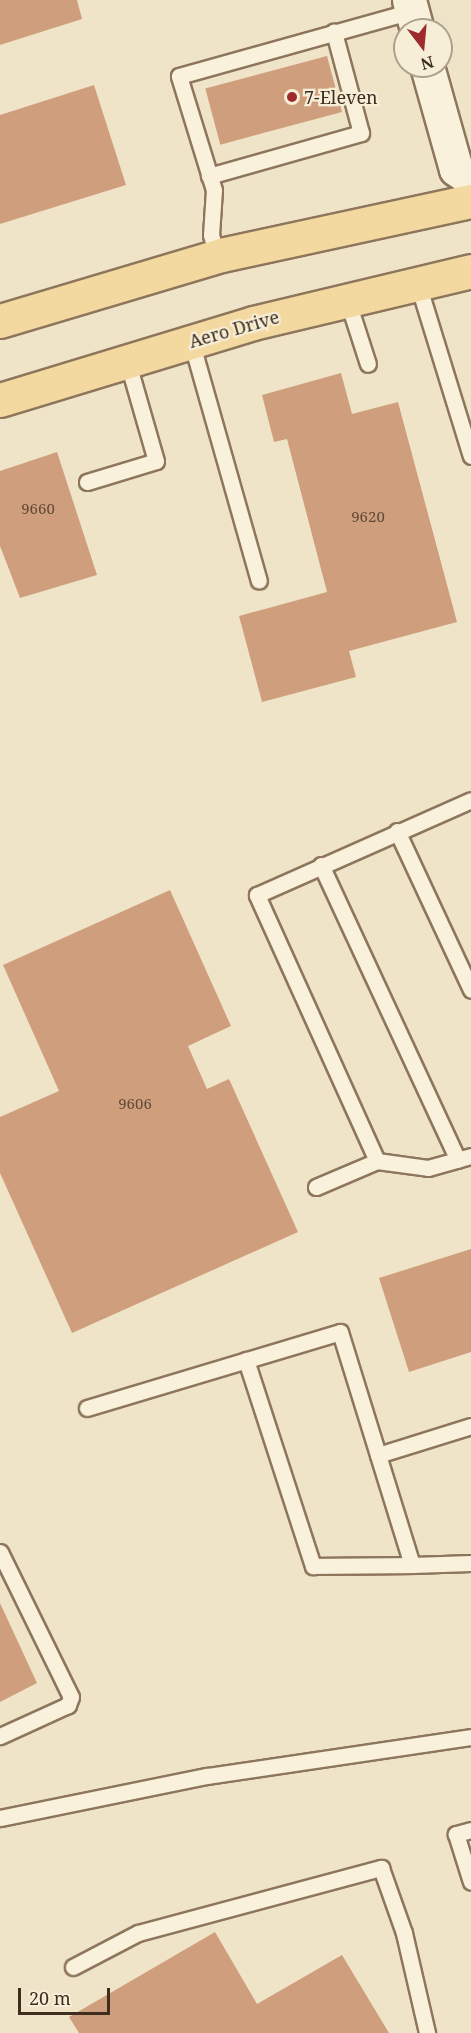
<!DOCTYPE html>
<html>
<head>
<meta charset="utf-8">
<style>
  body { margin:0 }
  #map { position:relative; width:471px; height:2033px; overflow:hidden; background:#f0e4c8; font-family:"Noto Serif",serif }
  div>[style] { position:absolute }
  .building>* { inset:0; background:#cf9f7d; transform-origin:0 0 }
  .roads { filter:drop-shadow(2px 0 #8d765c) drop-shadow(-2px 0 #8d765c) drop-shadow(0 2px #8d765c) drop-shadow(0 -2px #8d765c) }
  .lane>* { height:15px; margin:-7.5px; padding:0 7.5px; transform-origin:7.5px; border-radius:7.5px; background:#faf1dc }
  .secondary>* { height:33px; margin:-16.5px; padding:0 16.5px; transform-origin:16.5px; border-radius:16.5px; background:#faf1dc }
  .primary>* { height:33px; margin:-16.5px; padding:0 16.5px; transform-origin:16.5px; border-radius:16.5px; background:#f3d9a0 }
  .dots>* { width:16px; height:16px; translate:-50% -50%; box-sizing:border-box; border:3px solid #f7eed8; border-radius:50% }
  span { translate:-50% -50%; white-space:nowrap; text-align:center; line-height:1.15; -webkit-text-stroke:4.5px #f7eed8; paint-order:stroke }
  .number-label { font-size:15px; color:#624a37 }
  .number-label span { -webkit-text-stroke-width:0 }
  .poi-label { font-size:18px; color:#3d2e20 }
  .left { translate:0 -50%; text-align:left }
  .street-label { font-size:18px; color:#3d2e20 }
  .north { position:absolute; left:393px; top:18px; width:60px; height:60px; box-sizing:border-box; background:#f7eed8; border:2px solid #ada18e; border-radius:50%; rotate:164deg; font-size:16px; font-weight:700; line-height:24px; text-align:center; color:#3d2e20 }
  .north::after { content:''; display:block; margin:auto; width:21px; height:27px; background:#9e2a2b; clip-path:polygon(50% 0,100% 100%,50% 72%,0 100%) }
  .scale { position:absolute; left:18px; top:1988px; width:92px; height:27px; box-sizing:border-box; border:3px solid #3d2e20; border-top:0; padding-left:8px; font-size:18px; line-height:21px; white-space:nowrap; color:#3d2e20; -webkit-text-stroke:4px #f7eed8; paint-order:stroke }
</style>
</head>
<body>
<div id="map">
  <div class="building">
    <div style="clip-path:polygon(0 0,77px 0,82px 19px,0 45px)"></div>
    <div style="left:327px;top:56px;width:58px;height:126px;rotate:75deg"></div>
    <div style="clip-path:polygon(94px 85px,126px 185px,0 224px,0 115px)"></div>
    <div style="clip-path:polygon(341px 373px,352px 414px,398px 402px,457px 622px,349px 651px,356px 677px,262px 702px,239px 616px,327px 592px,287px 439px,274px 442px,262px 395px)"></div>
    <div style="clip-path:polygon(57px 452px,97px 575px,20px 598px,0 546px,0 471px)"></div>
    <div style="clip-path:polygon(170px 890px,231px 1026px,188px 1046px,207px 1089px,229px 1079px,298px 1232px,72px 1333px,0 1173px,0 1117px,59px 1091px,3px 965px)"></div>
    <div style="clip-path:polygon(471px 1249px,471px 1352px,409px 1372px,379px 1278px)"></div>
    <div style="clip-path:polygon(0 1603px,37px 1683px,0 1702px)"></div>
    <div style="clip-path:polygon(215px 1932px,257px 2004px,342px 1955px,389px 2033px,79px 2033px,69px 2017px)"></div>
  </div>
  <div class="roads">
    <div class="lane">
      <div style="left:209px;top:176px;width:158px;rotate:-15.8deg"></div>
      <div style="left:361px;top:133px;width:105px;rotate:-105deg"></div>
      <div style="left:217px;top:257px;width:23px;rotate:-105deg"></div>
      <div style="left:211px;top:235px;width:45px;rotate:-86.2deg"></div>
      <div style="left:214px;top:190px;width:119px;rotate:-107.1deg"></div>
      <div style="left:179px;top:76px;width:242px;rotate:-15.6deg"></div>
      <div style="left:417px;top:281px;width:183px;rotate:72.9deg"></div>
      <div style="left:347px;top:299px;width:68px;rotate:72.1deg"></div>
      <div style="left:191px;top:341px;width:249px;rotate:74.2deg"></div>
      <div style="left:87px;top:482px;width:72px;rotate:-16.9deg"></div>
      <div style="left:156px;top:461px;width:105px;rotate:-106deg"></div>
      <div style="left:397px;top:831px;width:175px;rotate:65deg"></div>
      <div style="left:321px;top:865px;width:325px;rotate:65.1deg"></div>
      <div style="left:377px;top:1161px;width:292px;rotate:-114.3deg"></div>
      <div style="left:257px;top:895px;width:234px;rotate:-23.9deg"></div>
      <div style="left:316px;top:1187px;width:66px;rotate:-23.1deg"></div>
      <div style="left:377px;top:1161px;width:51px;rotate:7.8deg"></div>
      <div style="left:428px;top:1168px;width:45px;rotate:-15.6deg"></div>
      <div style="left:246px;top:1360px;width:217px;rotate:72deg"></div>
      <div style="left:313px;top:1566px;width:99px;rotate:-0.6deg"></div>
      <div style="left:87px;top:1408px;width:264px;rotate:-16.7deg"></div>
      <div style="left:340px;top:1332px;width:129px;rotate:72.8deg"></div>
      <div style="left:471px;top:1426px;width:97px;rotate:162.7deg"></div>
      <div style="left:378px;top:1455px;width:115px;rotate:72.8deg"></div>
      <div style="left:412px;top:1565px;width:59px;rotate:-1.9deg"></div>
      <div style="left:0;top:1552px;width:161px;rotate:63.9deg"></div>
      <div style="left:71px;top:1697px;width:9px;rotate:111deg"></div>
      <div style="left:68px;top:1705px;width:75px;rotate:155.5deg"></div>
      <div style="left:0;top:1818px;width:211px;rotate:-11.5deg"></div>
      <div style="left:207px;top:1776px;width:267px;rotate:-8.4deg"></div>
      <div style="left:471px;top:1830px;width:16px;rotate:165deg"></div>
      <div style="left:456px;top:1834px;width:50px;rotate:72.6deg"></div>
      <div style="left:73px;top:1967px;width:73px;rotate:-27.6deg"></div>
      <div style="left:138px;top:1933px;width:252px;rotate:-15deg"></div>
      <div style="left:381px;top:1868px;width:69px;rotate:70.5deg"></div>
      <div style="left:404px;top:1933px;width:103px;rotate:77deg"></div>
    </div>
    <div class="secondary">
      <div style="left:409px;top:0;width:31px;rotate:75deg"></div>
      <div style="left:427px;top:66px;width:107px;rotate:74.3deg"></div>
      <div style="left:456px;top:169px;width:18px;rotate:34deg"></div>
    </div>
    <div class="primary">
      <div style="left:0;top:321px;width:231px;rotate:-16.6deg"></div>
      <div style="left:221px;top:255px;width:256px;rotate:-12.2deg"></div>
      <div style="left:0;top:400px;width:264px;rotate:-16.9deg"></div>
      <div style="left:253px;top:323px;width:224px;rotate:-13.4deg"></div>
    </div>
  </div>
  <div class="dots">
    <div style="left:292px;top:97px;background:#9e2a2b"></div>
  </div>
  <div class="number-label">
    <span style="left:38px;top:509px">9660</span>
    <span style="left:368px;top:517px">9620</span>
    <span style="left:135px;top:1104px">9606</span>
  </div>
  <div class="poi-label">
    <span class="left" style="left:304px;top:97px">7-Eleven</span>
  </div>
  <div class="street-label">
    <span style="left:234px;top:329px;rotate:-16deg">Aero Drive</span>
  </div>
  <div class="north">N</div>
  <div class="scale">20 m</div>
</div>
</body>
</html>
